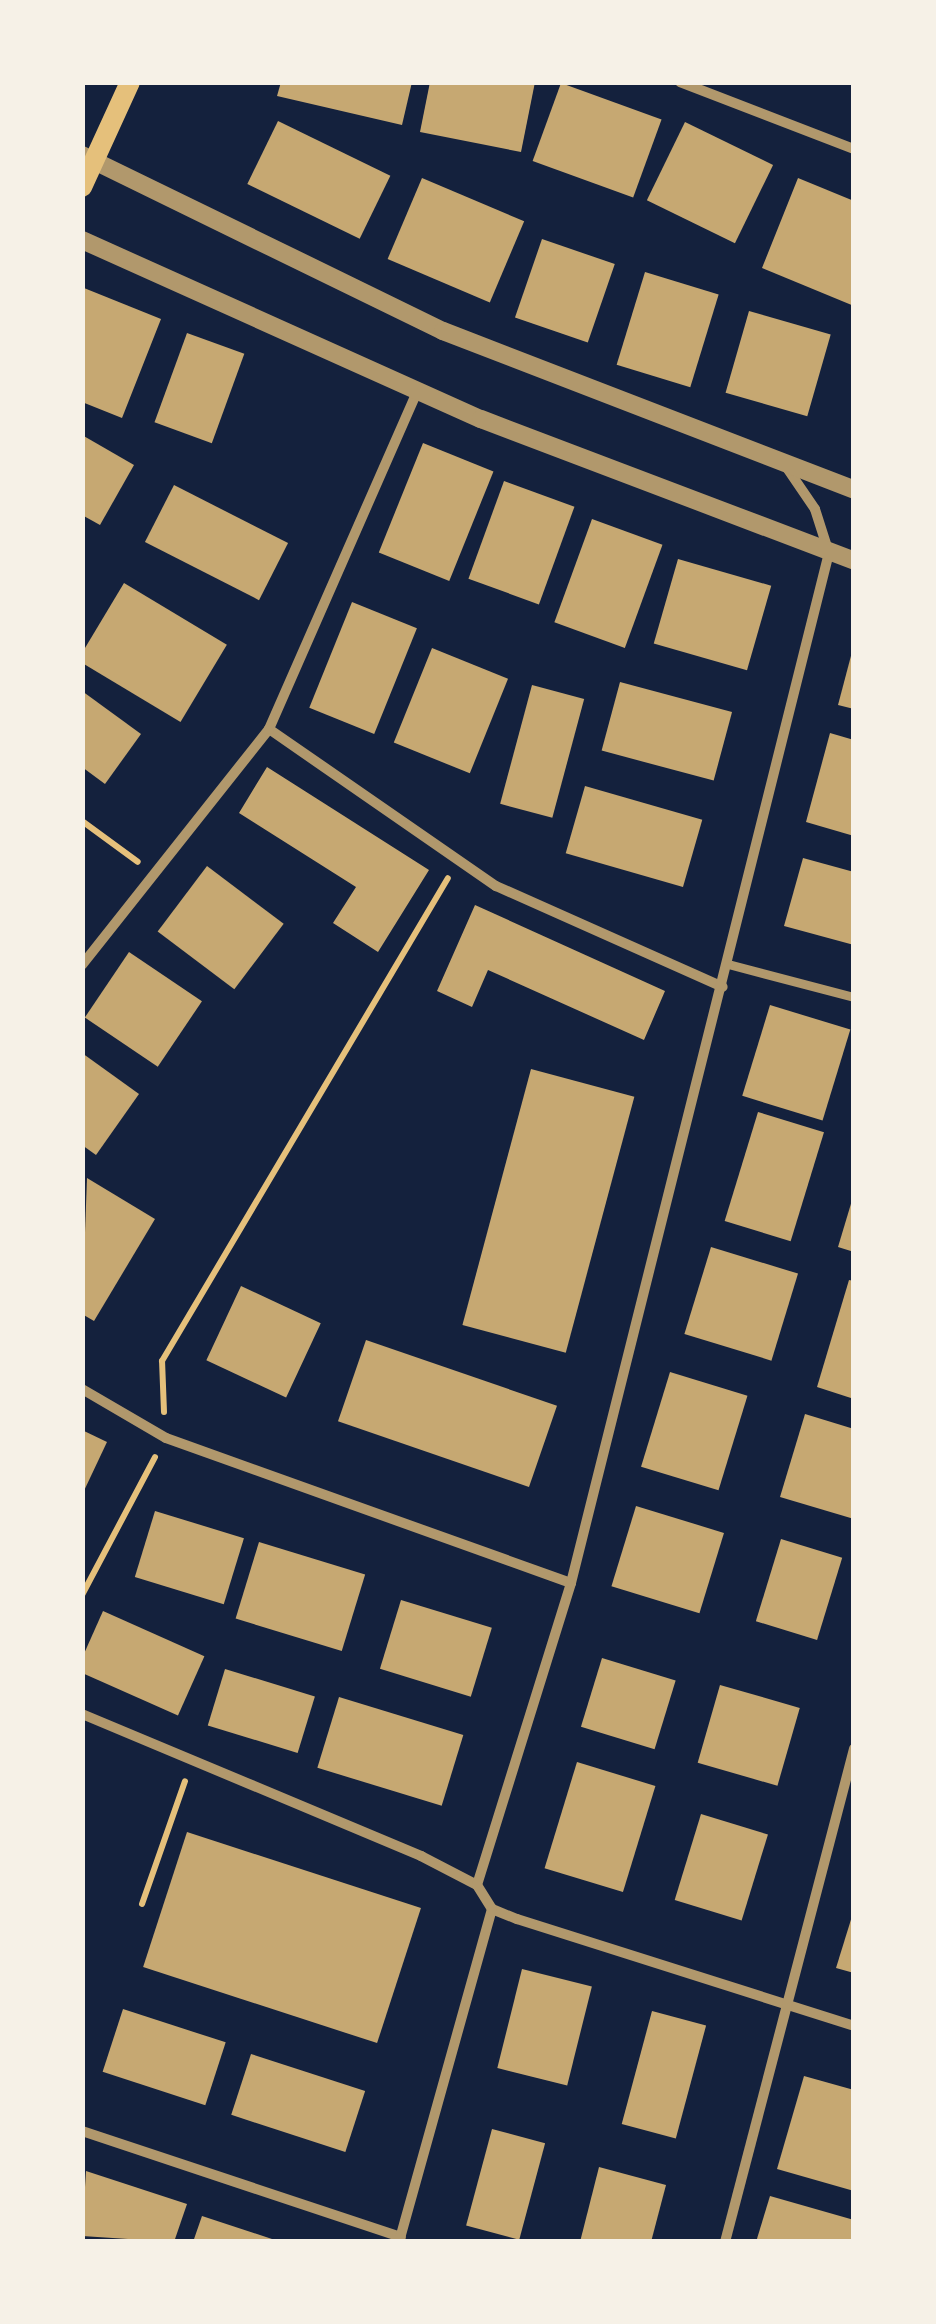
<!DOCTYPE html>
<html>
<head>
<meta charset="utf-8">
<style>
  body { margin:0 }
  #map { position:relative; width:936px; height:2324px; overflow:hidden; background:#14213d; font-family:"IBM Plex Serif",serif }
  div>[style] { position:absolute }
  .building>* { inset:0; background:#c6a872; transform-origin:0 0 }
  .path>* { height:6px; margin:-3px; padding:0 3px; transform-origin:3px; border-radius:3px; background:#e5c07b }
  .pedestrian>* { height:9px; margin:-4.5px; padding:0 4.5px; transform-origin:4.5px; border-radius:4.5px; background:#b1986c }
  .minor>* { height:10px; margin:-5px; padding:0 5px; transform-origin:5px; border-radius:5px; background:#b1986c }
  .tertiary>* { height:18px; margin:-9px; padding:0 9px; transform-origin:9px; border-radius:9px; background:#b1986c }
  .secondary>* { height:20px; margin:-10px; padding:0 10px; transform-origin:10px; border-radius:10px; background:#e5c07b }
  span { translate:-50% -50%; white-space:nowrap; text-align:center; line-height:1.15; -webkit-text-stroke:8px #f6f1e7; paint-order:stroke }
  .frame { position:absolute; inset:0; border:85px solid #f6f1e7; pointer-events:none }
</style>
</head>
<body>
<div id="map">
  <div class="building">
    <div style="clip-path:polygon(281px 82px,412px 82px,402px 125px,277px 96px)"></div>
    <div style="clip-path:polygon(430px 82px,535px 82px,521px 152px,420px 132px)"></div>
    <div style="left:561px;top:83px;width:107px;height:83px;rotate:20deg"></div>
    <div style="left:278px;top:121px;width:125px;height:70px;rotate:26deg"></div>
    <div style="left:685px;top:122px;width:98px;height:87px;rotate:26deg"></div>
    <div style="left:422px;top:178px;width:111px;height:88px;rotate:23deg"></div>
    <div style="clip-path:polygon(798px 178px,854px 201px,854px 306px,762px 268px)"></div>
    <div style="left:542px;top:239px;width:77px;height:83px;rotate:19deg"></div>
    <div style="left:645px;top:272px;width:77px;height:97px;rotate:17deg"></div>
    <div style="clip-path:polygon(84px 288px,161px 319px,122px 418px,82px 402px)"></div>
    <div style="left:749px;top:311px;width:85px;height:85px;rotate:16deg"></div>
    <div style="left:187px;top:333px;width:61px;height:95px;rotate:20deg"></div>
    <div style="clip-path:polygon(82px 435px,134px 465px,100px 525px,82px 515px)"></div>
    <div style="left:423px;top:443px;width:76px;height:118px;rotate:22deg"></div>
    <div style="left:504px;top:481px;width:75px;height:104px;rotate:20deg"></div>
    <div style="left:174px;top:485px;width:128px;height:64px;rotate:27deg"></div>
    <div style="left:592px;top:519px;width:75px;height:110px;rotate:20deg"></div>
    <div style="left:678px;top:559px;width:97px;height:88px;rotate:16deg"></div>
    <div style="left:124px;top:583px;width:120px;height:90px;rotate:31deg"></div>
    <div style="left:352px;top:602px;width:70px;height:114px;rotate:22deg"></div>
    <div style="left:432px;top:648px;width:82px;height:102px;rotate:22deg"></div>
    <div style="clip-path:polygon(852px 652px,854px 652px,854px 709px,838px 705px)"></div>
    <div style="left:620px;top:682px;width:116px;height:71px;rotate:15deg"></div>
    <div style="left:532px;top:685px;width:54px;height:123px;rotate:15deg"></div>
    <div style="clip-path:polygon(82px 691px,141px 734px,105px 784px,82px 767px)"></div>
    <div style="clip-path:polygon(830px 733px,854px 740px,854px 836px,806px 822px)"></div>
    <div style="clip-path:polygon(267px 767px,429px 870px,378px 952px,333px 923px,356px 887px,239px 813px)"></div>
    <div style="left:585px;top:786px;width:122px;height:70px;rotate:16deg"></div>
    <div style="clip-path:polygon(803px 858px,854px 872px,854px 945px,784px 926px)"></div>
    <div style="left:207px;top:866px;width:96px;height:82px;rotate:37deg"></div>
    <div style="clip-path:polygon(475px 905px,665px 991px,644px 1040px,488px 970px,472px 1007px,437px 991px)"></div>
    <div style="left:129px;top:952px;width:88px;height:79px;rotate:34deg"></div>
    <div style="left:770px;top:1005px;width:84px;height:95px;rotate:17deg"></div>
    <div style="clip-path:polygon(82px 1053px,139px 1094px,96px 1155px,82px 1145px)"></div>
    <div style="left:531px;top:1069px;width:107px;height:265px;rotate:15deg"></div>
    <div style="left:758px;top:1112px;width:69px;height:114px;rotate:17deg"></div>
    <div style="clip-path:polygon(87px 1178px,155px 1219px,94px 1321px,82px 1314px)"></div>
    <div style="clip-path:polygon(853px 1197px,854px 1197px,854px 1252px,838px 1247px)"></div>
    <div style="left:711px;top:1247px;width:91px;height:91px;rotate:17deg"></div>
    <div style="clip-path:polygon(849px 1280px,854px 1281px,854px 1399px,817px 1387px)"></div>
    <div style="left:241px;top:1286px;width:88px;height:82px;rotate:25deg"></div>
    <div style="left:366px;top:1340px;width:202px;height:86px;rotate:19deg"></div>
    <div style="left:670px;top:1372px;width:81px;height:99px;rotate:17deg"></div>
    <div style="clip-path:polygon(805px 1414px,854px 1429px,854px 1519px,780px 1497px)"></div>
    <div style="clip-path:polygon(82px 1430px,107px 1442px,82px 1495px)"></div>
    <div style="left:636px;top:1506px;width:92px;height:84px;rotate:17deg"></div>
    <div style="left:155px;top:1511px;width:93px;height:69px;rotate:17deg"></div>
    <div style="left:781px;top:1539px;width:64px;height:86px;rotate:17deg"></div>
    <div style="left:259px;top:1542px;width:111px;height:80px;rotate:17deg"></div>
    <div style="left:401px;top:1600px;width:95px;height:72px;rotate:17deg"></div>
    <div style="left:103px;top:1611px;width:111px;height:65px;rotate:24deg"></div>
    <div style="left:602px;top:1658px;width:77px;height:72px;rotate:17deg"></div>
    <div style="left:225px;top:1669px;width:94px;height:59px;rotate:17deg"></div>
    <div style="left:720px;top:1685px;width:83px;height:81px;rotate:16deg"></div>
    <div style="left:339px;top:1697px;width:130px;height:74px;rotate:17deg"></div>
    <div style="left:577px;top:1762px;width:82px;height:111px;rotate:17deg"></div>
    <div style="left:701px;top:1814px;width:70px;height:90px;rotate:17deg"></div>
    <div style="left:187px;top:1832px;width:246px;height:142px;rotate:18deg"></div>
    <div style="clip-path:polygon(853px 1913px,854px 1914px,854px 1973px,836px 1968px)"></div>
    <div style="left:522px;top:1969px;width:72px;height:102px;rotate:14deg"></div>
    <div style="left:123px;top:2009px;width:108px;height:66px;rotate:18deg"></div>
    <div style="left:652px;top:2011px;width:56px;height:117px;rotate:15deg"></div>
    <div style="left:251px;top:2054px;width:120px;height:64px;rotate:18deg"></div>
    <div style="clip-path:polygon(804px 2076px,854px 2090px,854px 2191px,777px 2169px)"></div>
    <div style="left:492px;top:2129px;width:55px;height:100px;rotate:15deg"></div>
    <div style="clip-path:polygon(599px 2167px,666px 2185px,651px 2242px,580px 2242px)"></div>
    <div style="clip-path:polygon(86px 2171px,187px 2204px,174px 2242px,82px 2236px)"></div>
    <div style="clip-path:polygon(770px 2196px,854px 2220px,854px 2242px,756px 2242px)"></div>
    <div style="clip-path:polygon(202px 2216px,278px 2241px,278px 2242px,193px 2242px)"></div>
  </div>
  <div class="path">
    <div style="left:82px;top:821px;width:69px;rotate:36.2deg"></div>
    <div style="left:164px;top:1412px;width:51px;rotate:-92.2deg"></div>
    <div style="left:162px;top:1361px;width:561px;rotate:-59.37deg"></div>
    <div style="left:82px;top:1595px;width:156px;rotate:-62.1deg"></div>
    <div style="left:142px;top:1904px;width:130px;rotate:-70.7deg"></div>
  </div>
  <div class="pedestrian">
    <div style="left:728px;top:964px;width:130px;rotate:14.7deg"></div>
  </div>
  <div class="minor">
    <div style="left:680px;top:82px;width:186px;rotate:21.1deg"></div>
    <div style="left:269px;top:729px;width:276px;rotate:34.7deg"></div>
    <div style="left:496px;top:886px;width:248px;rotate:24deg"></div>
    <div style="left:82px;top:965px;width:301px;rotate:-51.6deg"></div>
    <div style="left:269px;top:729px;width:370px;rotate:-66.3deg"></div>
    <div style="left:82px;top:1389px;width:97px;rotate:30.3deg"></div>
    <div style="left:166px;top:1438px;width:430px;rotate:19.7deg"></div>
    <div style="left:82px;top:1714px;width:368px;rotate:22.7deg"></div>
    <div style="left:421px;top:1856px;width:63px;rotate:27.4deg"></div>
    <div style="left:477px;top:1885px;width:28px;rotate:58deg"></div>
    <div style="left:492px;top:1909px;width:27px;rotate:22deg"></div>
    <div style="left:517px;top:1919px;width:354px;rotate:17.6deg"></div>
    <div style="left:477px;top:1885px;width:316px;rotate:-72.7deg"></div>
    <div style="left:571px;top:1583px;width:1062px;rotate:-75.94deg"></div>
    <div style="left:829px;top:553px;width:46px;rotate:-107.7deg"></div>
    <div style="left:815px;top:509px;width:50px;rotate:-124.3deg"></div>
    <div style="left:82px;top:2131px;width:336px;rotate:18.4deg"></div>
    <div style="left:399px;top:2242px;width:346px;rotate:-74.4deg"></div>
    <div style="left:725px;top:2242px;width:510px;rotate:-75.34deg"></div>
  </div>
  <div class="tertiary">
    <div style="left:82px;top:155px;width:402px;rotate:26deg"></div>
    <div style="left:443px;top:331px;width:441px;rotate:21.1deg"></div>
    <div style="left:82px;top:240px;width:437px;rotate:24.2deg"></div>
    <div style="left:481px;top:419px;width:399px;rotate:20.8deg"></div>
  </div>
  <div class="secondary">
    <div style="left:82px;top:187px;width:115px;rotate:-65.4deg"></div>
  </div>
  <div class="frame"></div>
</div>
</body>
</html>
